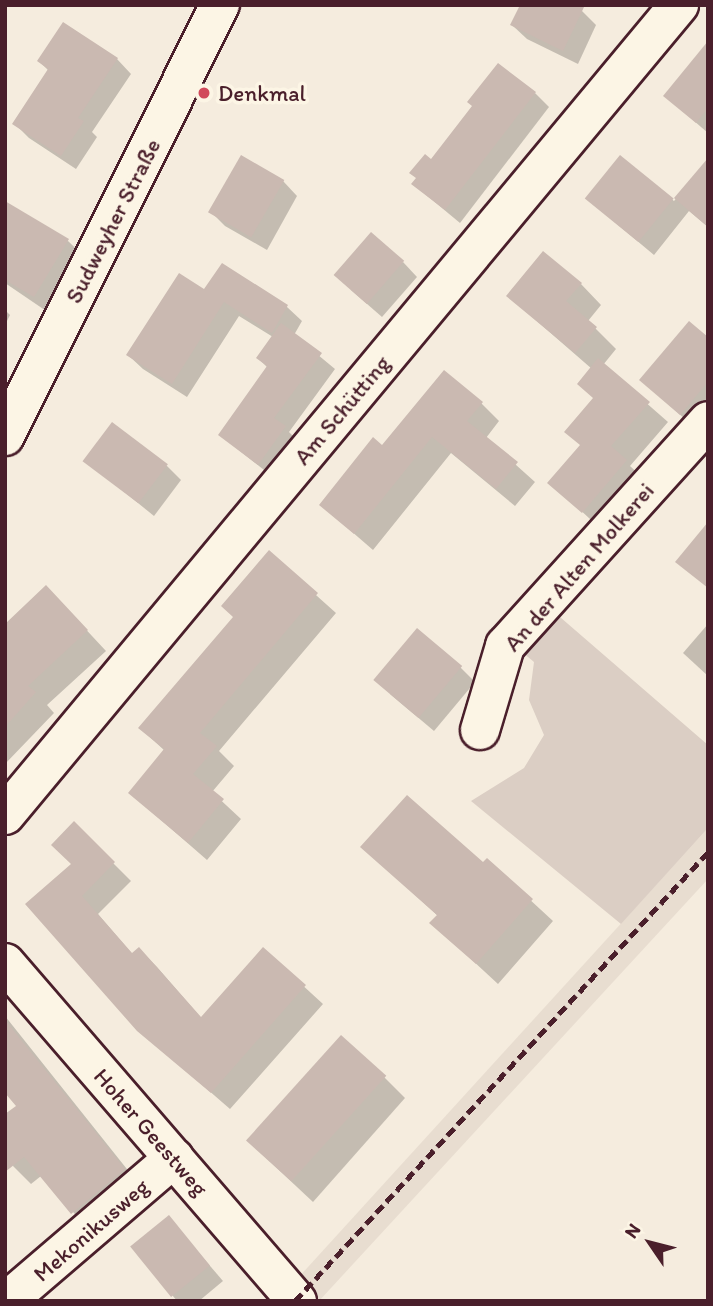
<!DOCTYPE html>
<html>
<head>
<meta charset="utf-8">
<style>
  body { margin:0 }
  #map { position:relative; width:713px; height:1306px; overflow:hidden; background:#f5ecde; font-family:Itim,sans-serif }
  div>[style] { position:absolute }
  .built>* { inset:0; background:#e8ddd0 }
  .green>* { inset:0; background:#dbcec4 }
  .shadow>* { inset:0; background:#0003 }
  .building>* { inset:0; background:#cab9b1; transform-origin:0 0 }
  .roads { filter:drop-shadow(2px 0 #4a1f2b) drop-shadow(-2px 0 #4a1f2b) drop-shadow(0 2px #4a1f2b) drop-shadow(0 -2px #4a1f2b) }
  .minor>* { height:38px; margin:-19px; padding:0 19px; transform-origin:19px; border-radius:19px; background:#fcf5e5 }
  .rail>* { height:5px; margin-top:-2.5px; transform-origin:0; background:repeating-linear-gradient(90deg,#4a1f2b 0 10px,transparent 0 15px) }
  .dots>* { width:19px; height:19px; translate:-50% -50%; box-sizing:border-box; border:4px solid #fcf5e5; border-radius:50% }
  span { translate:-50% -50%; white-space:nowrap; text-align:center; line-height:1.15; -webkit-text-stroke:7px #fcf5e5; paint-order:stroke }
  .poi-label { font-size:23px; color:#4a1f2b }
  .left { translate:0 -50%; text-align:left }
  .street-label { font-size:23px; color:#4a1f2b }
  .frame { position:absolute; inset:0; border:7px solid #4a1f2b; pointer-events:none }
  .north { position:absolute; left:615px; top:1208px; width:70px; height:70px; -webkit-text-stroke:5px #fcf5e5; paint-order:stroke; rotate:305deg; font-size:19px; font-weight:700; line-height:28px; text-align:center; color:#4a1f2b }
  .north::after { content:''; display:block; margin:auto; width:24px; height:32px; background:#4a1f2b; clip-path:polygon(50% 0,100% 100%,50% 72%,0 100%) }
</style>
</head>
<body>
<div id="map">
  <div class="built">
    <div style="clip-path:polygon(708px 828px,708px 879px,319px 1301px,277px 1301px)"></div>
  </div>
  <div class="green">
    <div style="clip-path:polygon(553px 611px,708px 745px,708px 828px,621px 924px,471px 801px,524px 768px,544px 735px,529px 700px,534px 662px,522px 652px)"></div>
  </div>
  <div class="shadow">
    <div style="clip-path:polygon(582px 11px,596px 25px,578px 64px,527px 39px,512px 25px)"></div>
    <div style="clip-path:polygon(117px 59px,131px 74px,92px 132px,97px 137px,76px 169px,29px 138px,15px 124px,49px 71px,39px 61px)"></div>
    <div style="clip-path:polygon(708px 70px,708px 133px,665px 96px)"></div>
    <div style="clip-path:polygon(535px 93px,549px 107px,460px 223px,413px 184px,431px 162px)"></div>
    <div style="clip-path:polygon(620px 158px,674px 201px,704px 165px,708px 169px,708px 227px,689px 211px,654px 255px,587px 199px)"></div>
    <div style="clip-path:polygon(283px 181px,297px 196px,267px 250px,225px 226px,210px 211px)"></div>
    <div style="clip-path:polygon(68px 241px,89px 261px,55px 317px,5px 283px,5px 251px)"></div>
    <div style="clip-path:polygon(403px 262px,417px 277px,382px 317px,351px 290px)"></div>
    <div style="clip-path:polygon(222px 265px,287px 307px,302px 321px,294px 335px,335px 369px,289px 432px,299px 442px,274px 478px,220px 435px,268px 368px,258px 358px,273px 337px,239px 316px,187px 397px,143px 369px,128px 355px,204px 291px)"></div>
    <div style="clip-path:polygon(581px 284px,601px 305px,588px 321px,616px 349px,603px 365px,668px 422px,630px 466px,646px 481px,603px 531px,550px 482px,581px 446px,595px 399px,592px 369px,508px 296px)"></div>
    <div style="clip-path:polygon(5px 310px,10px 315px,5px 325px)"></div>
    <div style="clip-path:polygon(708px 339px,708px 413px,695px 428px,641px 380px)"></div>
    <div style="clip-path:polygon(481px 403px,499px 421px,486px 438px,535px 482px,515px 506px,451px 453px,373px 550px,321px 505px,382px 447px)"></div>
    <div style="clip-path:polygon(86px 461px,167px 466px,181px 480px,154px 516px)"></div>
    <div style="clip-path:polygon(269px 553px,336px 613px,219px 751px,234px 766px,212px 792px,241px 819px,207px 860px,130px 793px,165px 751px,140px 728px,235px 617px)"></div>
    <div style="clip-path:polygon(65px 607px,106px 651px,47px 705px,54px 713px,5px 764px,5px 626px)"></div>
    <div style="clip-path:polygon(708px 624px,708px 676px,683px 653px)"></div>
    <div style="clip-path:polygon(460px 667px,475px 682px,434px 731px,390px 694px)"></div>
    <div style="clip-path:polygon(74px 824px,131px 881px,98px 914px,133px 955px,139px 949px,157px 967px,202px 1019px,263px 949px,323px 1004px,230px 1109px,139px 1030px,28px 904px,73px 864px)"></div>
    <div style="clip-path:polygon(363px 847px,483px 865px,487px 860px,553px 921px,498px 984px,432px 923px,438px 916px)"></div>
    <div style="clip-path:polygon(5px 1016px,142px 1188px,90px 1231px,41px 1176px,31px 1184px,13px 1166px,18px 1106px,5px 1089px)"></div>
    <div style="clip-path:polygon(384px 1077px,405px 1098px,313px 1202px,248px 1141px)"></div>
    <div style="clip-path:polygon(169px 1218px,223px 1281px,199px 1301px,177px 1301px,133px 1247px)"></div>
  </div>
  <div class="building">
    <div style="clip-path:polygon(520px 5px,585px 5px,563px 51px,510px 25px)"></div>
    <div style="clip-path:polygon(63px 22px,118px 58px,78px 118px,84px 121px,61px 156px,12px 124px,48px 69px,37px 61px)"></div>
    <div style="clip-path:polygon(708px 41px,708px 108px,696px 123px,663px 96px)"></div>
    <div style="clip-path:polygon(498px 63px,536px 92px,445px 210px,411px 184px,416px 178px,409px 173px,425px 154px,431px 159px,472px 106px,467px 102px)"></div>
    <div style="left:241px;top:155px;width:50px;height:66px;rotate:30deg"></div>
    <div style="left:620px;top:155px;width:69px;height:56px;rotate:39deg"></div>
    <div style="clip-path:polygon(708px 158px,708px 227px,674px 198px)"></div>
    <div style="clip-path:polygon(5px 201px,69px 239px,34px 297px,5px 280px)"></div>
    <div style="left:371px;top:232px;width:44px;height:57px;rotate:41deg"></div>
    <div style="clip-path:polygon(543px 251px,582px 283px,566px 301px,597px 327px,575px 353px,506px 296px)"></div>
    <div style="clip-path:polygon(222px 263px,288px 305px,272px 333px,224px 302px,172px 384px,126px 355px,179px 273px,204px 289px)"></div>
    <div style="clip-path:polygon(689px 321px,708px 337px,708px 382px,680px 415px,639px 380px)"></div>
    <div style="clip-path:polygon(281px 323px,322px 353px,274px 418px,286px 426px,258px 465px,218px 435px,267px 366px,256px 358px)"></div>
    <div style="clip-path:polygon(598px 358px,650px 402px,611px 446px,627px 460px,582px 513px,547px 483px,580px 445px,564px 432px,593px 398px,577px 384px)"></div>
    <div style="clip-path:polygon(444px 370px,483px 402px,467px 421px,518px 462px,496px 489px,432px 437px,354px 534px,319px 505px,373px 437px,382px 445px)"></div>
    <div style="left:112px;top:422px;width:70px;height:49px;rotate:37deg"></div>
    <div style="clip-path:polygon(708px 522px,708px 588px,675px 562px)"></div>
    <div style="clip-path:polygon(269px 550px,318px 593px,200px 733px,217px 746px,193px 774px,224px 799px,188px 843px,128px 793px,164px 749px,138px 728px,233px 617px,221px 606px)"></div>
    <div style="clip-path:polygon(46px 585px,88px 630px,28px 686px,36px 692px,5px 727px,5px 624px)"></div>
    <div style="left:417px;top:628px;width:59px;height:68px;rotate:40deg"></div>
    <div style="clip-path:polygon(407px 795px,483px 862px,487px 858px,533px 899px,476px 964px,429px 923px,437px 915px,360px 847px)"></div>
    <div style="clip-path:polygon(74px 821px,115px 862px,82px 896px,132px 953px,139px 947px,201px 1017px,263px 947px,306px 985px,211px 1093px,137px 1031px,25px 904px,71px 864px,51px 845px)"></div>
    <div style="clip-path:polygon(5px 1020px,125px 1169px,71px 1214px,24px 1157px,5px 1172px,5px 1114px,16px 1106px,5px 1093px)"></div>
    <div style="left:341px;top:1035px;width:61px;height:142px;rotate:42deg"></div>
    <div style="left:169px;top:1215px;width:65px;height:50px;rotate:51deg"></div>
  </div>
  <div class="roads">
    <div class="minor">
      <div style="left:5px;top:436px;width:482px;rotate:-63.5deg"></div>
      <div style="left:480px;top:730px;width:88px;rotate:-73.4deg"></div>
      <div style="left:505px;top:646px;width:303px;rotate:-47.9deg"></div>
      <div style="left:5px;top:815px;width:1054px;rotate:-50.24deg"></div>
      <div style="left:5px;top:963px;width:447px;rotate:49.2deg"></div>
      <div style="left:7px;top:1301px;width:220px;rotate:-40.6deg"></div>
    </div>
  </div>
  <div class="rail">
    <div style="left:295px;top:1301px;width:610px;rotate:-47.39deg"></div>
  </div>
  <div class="dots">
    <div style="left:204px;top:93px;background:#d1495b"></div>
  </div>
  <div class="poi-label">
    <span class="left" style="left:218px;top:93px">Denkmal</span>
  </div>
  <div class="street-label">
    <span style="left:113px;top:221px;rotate:-63deg">Sudweyher Straße</span>
    <span style="left:342px;top:410px;rotate:-50deg">Am Schütting</span>
    <span style="left:579px;top:567px;rotate:-49deg">An der Alten Molkerei</span>
    <span style="left:151px;top:1132px;rotate:49deg">Hoher Geestweg</span>
    <span style="left:91px;top:1230px;rotate:-41deg">Mekonikusweg</span>
  </div>
  <div class="frame"></div>
  <div class="north">N</div>
</div>
</body>
</html>
